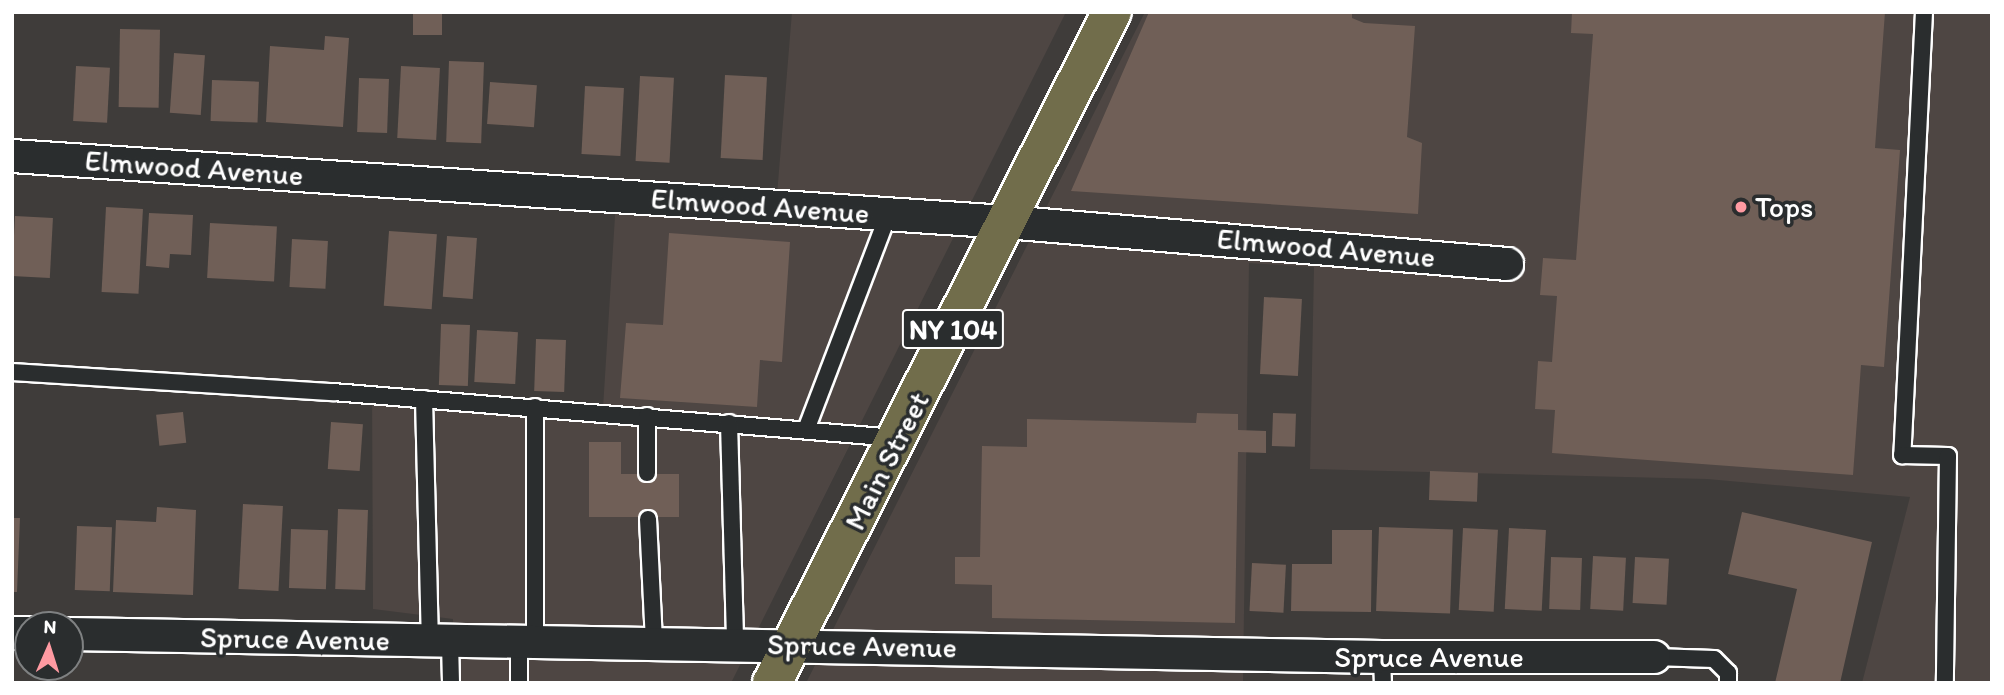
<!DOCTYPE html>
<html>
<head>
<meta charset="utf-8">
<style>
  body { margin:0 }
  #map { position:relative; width:2004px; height:695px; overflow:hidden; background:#3f3c3a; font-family:Itim,sans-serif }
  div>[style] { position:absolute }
  .built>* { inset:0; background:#4e4643 }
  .building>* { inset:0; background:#705f57; transform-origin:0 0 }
  .roads { filter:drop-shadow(2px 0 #fff) drop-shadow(-2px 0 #fff) drop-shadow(0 2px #fff) drop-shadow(0 -2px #fff) }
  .service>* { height:16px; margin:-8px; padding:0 8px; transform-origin:8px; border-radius:8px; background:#2a2d2e }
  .minor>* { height:32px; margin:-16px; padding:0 16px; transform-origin:16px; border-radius:16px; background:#2a2d2e }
  .primary>* { height:38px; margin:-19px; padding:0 19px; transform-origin:19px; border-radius:19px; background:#716d4b }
  .dots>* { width:19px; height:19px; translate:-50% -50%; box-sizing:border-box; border:4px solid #2a2d2e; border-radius:50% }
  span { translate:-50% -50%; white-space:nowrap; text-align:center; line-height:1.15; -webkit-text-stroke:7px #2a2d2e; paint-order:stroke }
  .shield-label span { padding:2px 5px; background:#2a2d2e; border:2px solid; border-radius:5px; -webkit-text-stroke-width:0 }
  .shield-label { font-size:28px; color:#fff; font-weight:700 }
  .street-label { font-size:30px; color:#fff }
  .poi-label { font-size:30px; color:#fff }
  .left { translate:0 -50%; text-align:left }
  .frame { position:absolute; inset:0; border:14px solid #fff; pointer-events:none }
  .north { position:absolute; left:14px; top:611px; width:70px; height:70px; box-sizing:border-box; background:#2a2d2e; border:2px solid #7f8182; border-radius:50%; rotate:3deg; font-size:19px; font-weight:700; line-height:28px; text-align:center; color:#fff }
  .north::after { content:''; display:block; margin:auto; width:24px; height:32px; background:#ff9aa2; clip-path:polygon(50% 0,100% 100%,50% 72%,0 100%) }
</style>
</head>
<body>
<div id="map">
  <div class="built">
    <div style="clip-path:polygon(792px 12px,1066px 12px,731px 683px,455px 683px,453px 619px,373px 609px,372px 386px,603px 408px,616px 200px,776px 207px)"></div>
    <div style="clip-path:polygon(1145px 12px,1992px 12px,1992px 683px,1862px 683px,1910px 497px,1707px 479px,1310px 469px,1314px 267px,1249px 263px,1243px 682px,806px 683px)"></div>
  </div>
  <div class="building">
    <div style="left:413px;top:12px;width:29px;height:23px"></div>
    <div style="clip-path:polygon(1149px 12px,1352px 12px,1352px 18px,1364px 23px,1415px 26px,1407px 137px,1422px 143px,1418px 214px,1071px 191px)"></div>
    <div style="clip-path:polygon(1572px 12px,1885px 12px,1875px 148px,1900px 150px,1884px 367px,1861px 365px,1853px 475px,1552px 453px,1555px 410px,1535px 409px,1538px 361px,1552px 362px,1557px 296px,1540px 295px,1543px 258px,1576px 260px,1593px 34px,1571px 33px)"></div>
    <div style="left:120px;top:29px;width:40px;height:78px;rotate:1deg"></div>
    <div style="clip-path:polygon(325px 36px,349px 38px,343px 127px,266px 122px,270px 46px,324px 50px)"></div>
    <div style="left:174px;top:53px;width:31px;height:60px;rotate:4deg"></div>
    <div style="left:449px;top:61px;width:35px;height:81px;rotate:2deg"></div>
    <div style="left:76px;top:66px;width:34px;height:55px;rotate:3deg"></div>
    <div style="left:401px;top:66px;width:39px;height:72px;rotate:3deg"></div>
    <div style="left:725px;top:75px;width:42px;height:83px;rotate:3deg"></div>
    <div style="left:640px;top:76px;width:34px;height:85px;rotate:3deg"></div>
    <div style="left:359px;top:78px;width:30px;height:54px;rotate:2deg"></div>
    <div style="left:212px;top:80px;width:47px;height:41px;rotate:2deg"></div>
    <div style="left:490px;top:82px;width:47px;height:42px;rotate:4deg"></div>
    <div style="left:585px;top:86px;width:39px;height:68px;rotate:3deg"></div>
    <div style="left:106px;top:207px;width:37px;height:85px;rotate:3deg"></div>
    <div style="clip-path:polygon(149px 213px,193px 215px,191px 255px,170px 254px,169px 268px,146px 266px)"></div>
    <div style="left:15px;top:216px;width:38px;height:60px;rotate:3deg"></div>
    <div style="left:210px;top:223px;width:67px;height:55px;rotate:3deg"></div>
    <div style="left:389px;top:231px;width:48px;height:75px;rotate:4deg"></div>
    <div style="clip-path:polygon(669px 233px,790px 242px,782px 362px,760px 360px,757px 407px,620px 398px,626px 323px,663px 325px)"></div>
    <div style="left:447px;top:236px;width:30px;height:61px;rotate:4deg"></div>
    <div style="left:292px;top:239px;width:36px;height:48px;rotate:3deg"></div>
    <div style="left:1264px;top:297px;width:38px;height:77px;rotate:3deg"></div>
    <div style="left:441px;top:324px;width:29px;height:61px;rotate:2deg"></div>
    <div style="left:477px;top:330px;width:41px;height:52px;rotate:3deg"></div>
    <div style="left:536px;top:339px;width:30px;height:52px;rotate:2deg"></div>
    <div style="left:183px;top:412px;width:31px;height:27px;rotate:84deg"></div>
    <div style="clip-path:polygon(1197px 413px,1238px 414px,1238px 430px,1266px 431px,1266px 453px,1238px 452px,1235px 623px,992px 618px,992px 585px,955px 584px,955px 557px,980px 557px,982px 446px,1027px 447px,1027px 419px,1196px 423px)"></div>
    <div style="left:1273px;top:413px;width:23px;height:33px;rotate:2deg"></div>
    <div style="left:331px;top:422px;width:32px;height:47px;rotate:4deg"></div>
    <div style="clip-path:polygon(589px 442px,621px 442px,621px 474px,679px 474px,679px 517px,589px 517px)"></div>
    <div style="left:1430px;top:471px;width:48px;height:29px;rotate:2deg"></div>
    <div style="left:243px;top:504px;width:40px;height:85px;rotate:3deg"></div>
    <div style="clip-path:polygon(157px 507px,196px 510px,193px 595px,113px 592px,116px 520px,156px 522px)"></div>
    <div style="left:338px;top:509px;width:30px;height:80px;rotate:2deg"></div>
    <div style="clip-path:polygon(1742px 512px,1872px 542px,1840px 683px,1775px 683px,1797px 589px,1728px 574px)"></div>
    <div style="clip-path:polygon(12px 518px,20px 518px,17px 592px,12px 592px)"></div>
    <div style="left:77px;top:526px;width:35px;height:64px;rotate:2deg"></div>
    <div style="left:1379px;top:527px;width:74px;height:84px;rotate:2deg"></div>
    <div style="left:1463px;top:528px;width:35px;height:82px;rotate:3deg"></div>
    <div style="left:1509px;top:528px;width:37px;height:81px;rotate:3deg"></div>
    <div style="left:291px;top:529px;width:37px;height:59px;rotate:2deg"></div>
    <div style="clip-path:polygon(1332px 530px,1372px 530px,1371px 612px,1291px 611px,1292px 564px,1332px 564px)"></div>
    <div style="left:1593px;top:556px;width:33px;height:53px;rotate:3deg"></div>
    <div style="left:1551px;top:557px;width:31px;height:52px;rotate:2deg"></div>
    <div style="left:1635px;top:557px;width:34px;height:46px;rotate:3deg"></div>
    <div style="left:1252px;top:563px;width:34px;height:48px;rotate:3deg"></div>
  </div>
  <div class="roads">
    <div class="service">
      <div style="left:1924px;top:12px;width:444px;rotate:92.8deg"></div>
      <div style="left:1902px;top:455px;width:46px;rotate:1.2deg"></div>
      <div style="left:1948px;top:456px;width:227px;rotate:90.8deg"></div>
      <div style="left:12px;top:372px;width:322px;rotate:3.6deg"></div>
      <div style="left:333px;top:392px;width:565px;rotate:4.67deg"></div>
      <div style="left:424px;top:399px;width:243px;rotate:88.6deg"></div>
      <div style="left:535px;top:407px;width:236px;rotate:90deg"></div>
      <div style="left:647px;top:416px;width:57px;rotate:90deg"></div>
      <div style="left:729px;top:423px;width:220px;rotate:88.4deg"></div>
      <div style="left:806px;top:430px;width:230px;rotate:-69.1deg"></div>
      <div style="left:648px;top:519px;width:124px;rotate:87.2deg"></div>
      <div style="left:450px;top:642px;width:41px;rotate:88.6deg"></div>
      <div style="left:1382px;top:657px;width:26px;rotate:88deg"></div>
      <div style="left:1654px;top:657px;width:60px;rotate:1.9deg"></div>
      <div style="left:1714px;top:659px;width:20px;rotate:45deg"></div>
      <div style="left:1728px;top:673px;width:10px;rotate:90deg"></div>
      <div style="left:519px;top:683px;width:41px;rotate:-90deg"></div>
    </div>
    <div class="minor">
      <div style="left:12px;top:156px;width:996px;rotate:3.8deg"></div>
      <div style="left:1006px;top:222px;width:503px;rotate:4.79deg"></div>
      <div style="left:12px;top:633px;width:16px"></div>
      <div style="left:70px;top:634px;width:1312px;rotate:1deg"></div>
      <div style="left:1382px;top:657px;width:272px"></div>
    </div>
    <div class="primary">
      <div style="left:772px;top:683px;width:752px;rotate:-63.13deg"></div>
    </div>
  </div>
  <div class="dots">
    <div style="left:1741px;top:207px;background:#ff9aa2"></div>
  </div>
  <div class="shield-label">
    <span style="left:953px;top:329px">NY 104</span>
  </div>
  <div class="street-label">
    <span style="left:194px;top:168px;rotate:4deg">Elmwood Avenue</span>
    <span style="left:760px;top:206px;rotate:4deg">Elmwood Avenue</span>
    <span style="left:1326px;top:248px;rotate:5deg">Elmwood Avenue</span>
    <span style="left:887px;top:461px;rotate:-63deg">Main Street</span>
    <span style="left:295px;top:639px;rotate:1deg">Spruce Avenue</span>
    <span style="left:862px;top:646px;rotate:1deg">Spruce Avenue</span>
    <span style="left:1429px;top:657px">Spruce Avenue</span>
  </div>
  <div class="poi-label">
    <span class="left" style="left:1755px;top:207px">Tops</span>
  </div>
  <div class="frame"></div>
  <div class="north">N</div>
</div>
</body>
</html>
